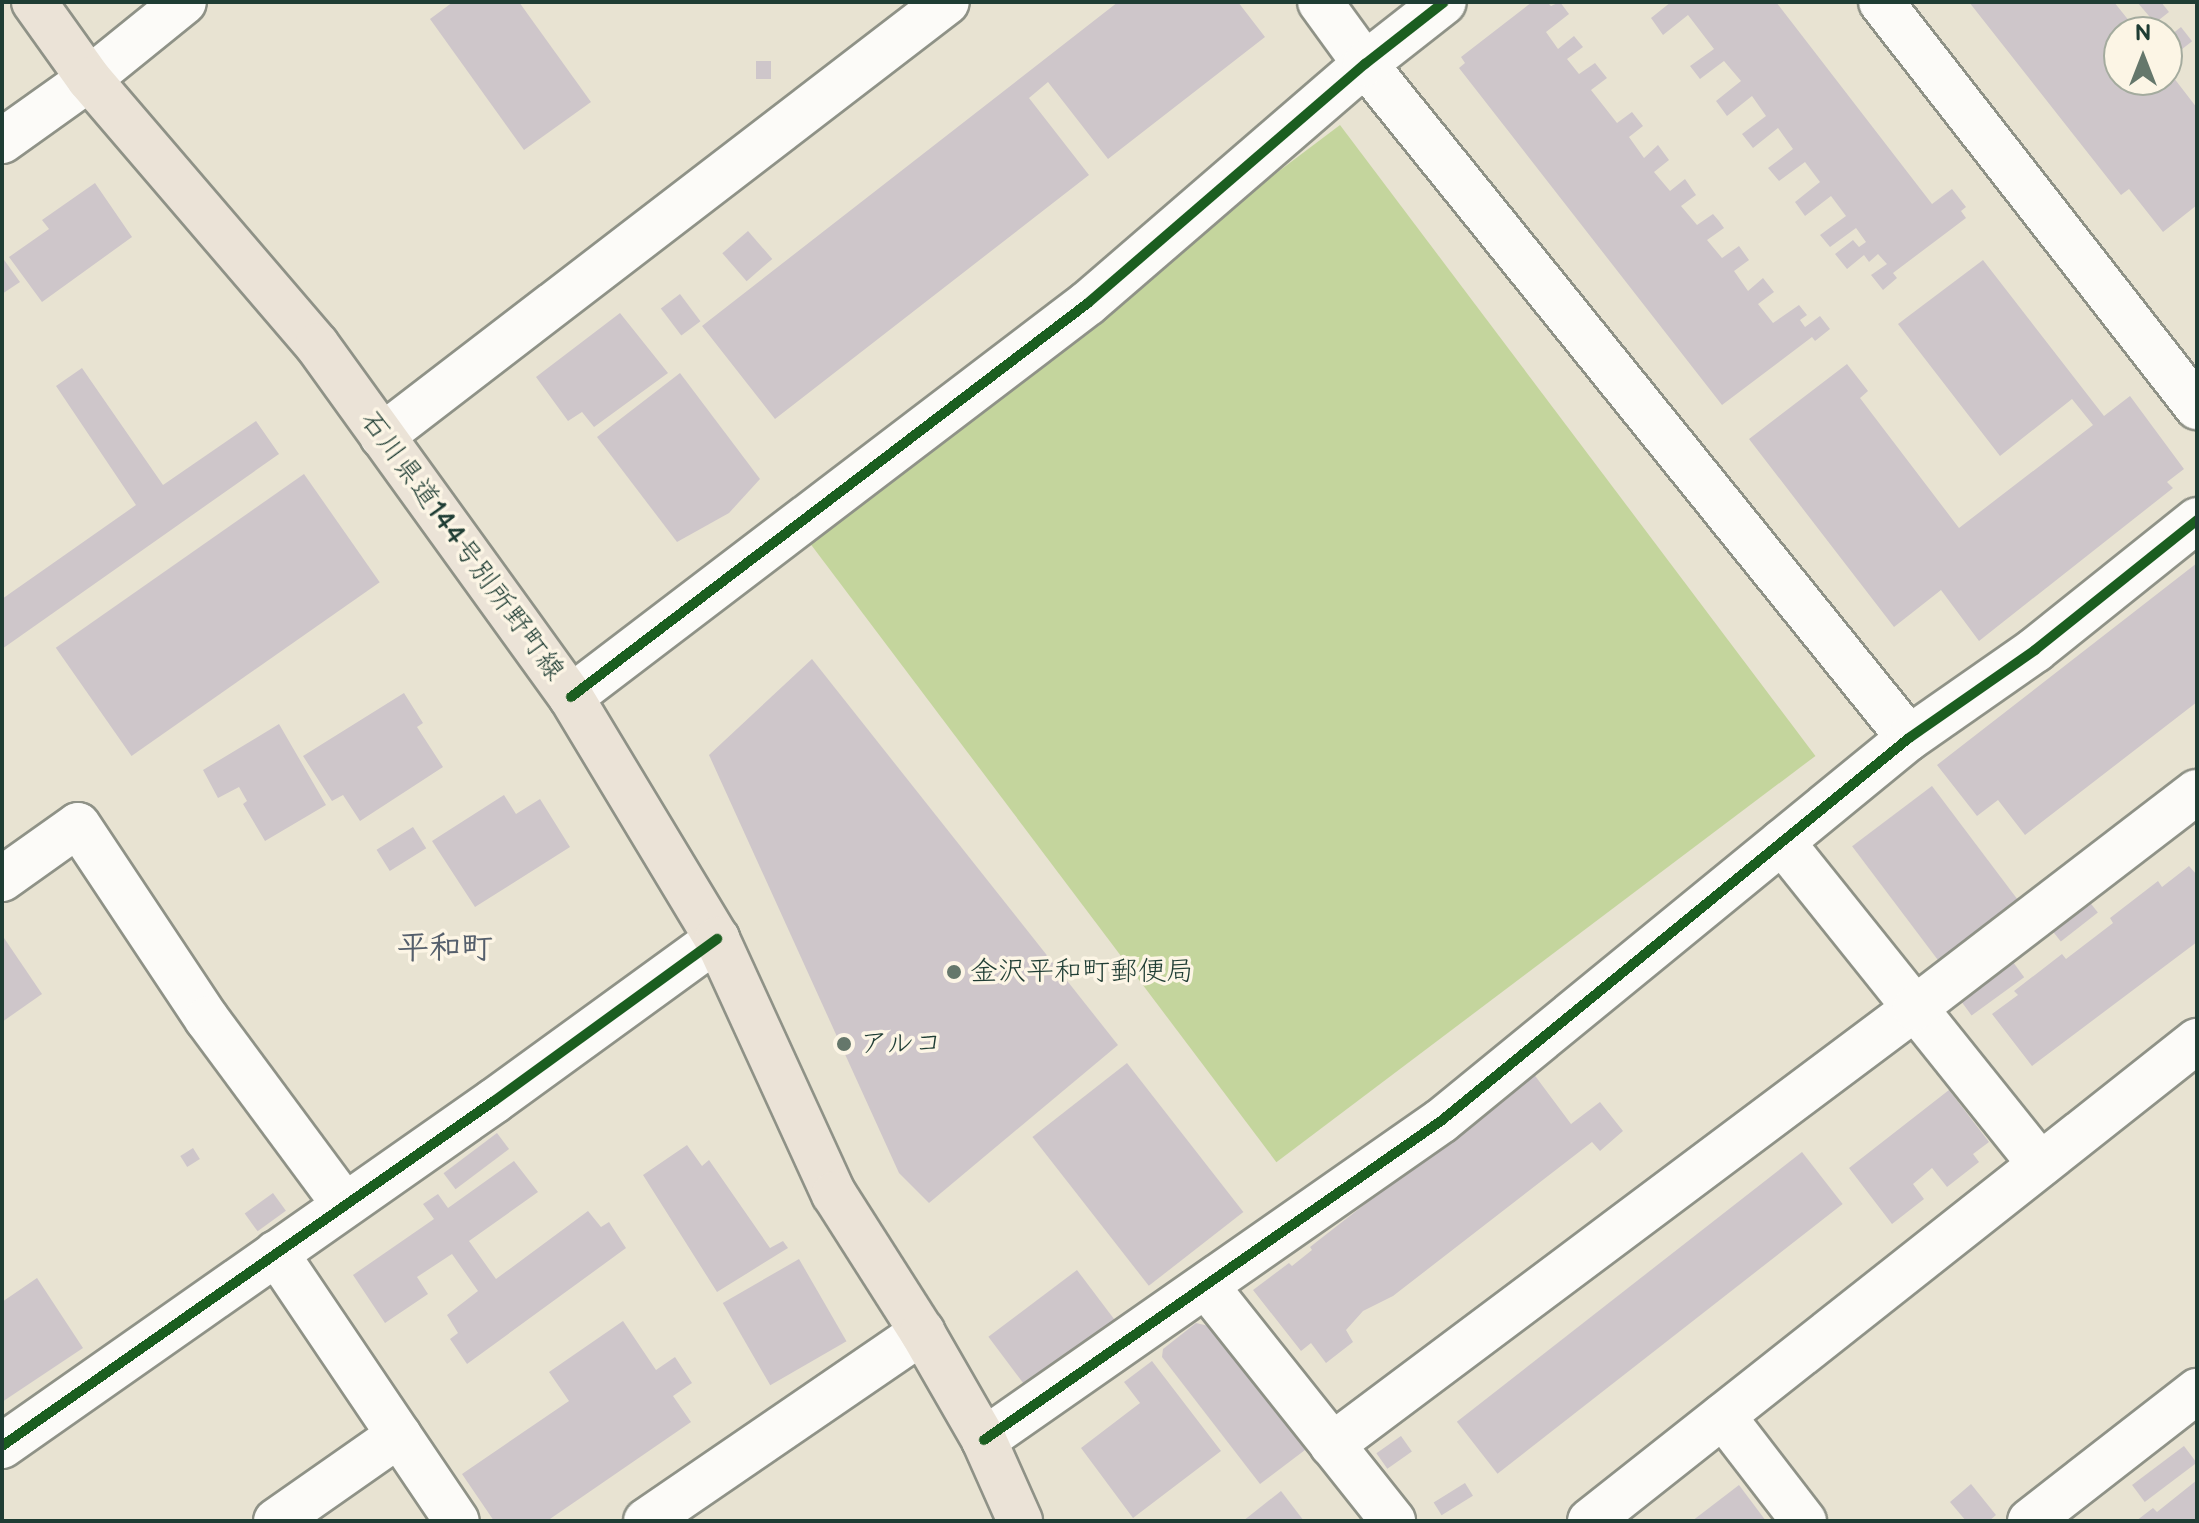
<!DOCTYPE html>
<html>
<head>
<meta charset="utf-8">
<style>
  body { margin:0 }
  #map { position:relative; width:2199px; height:1523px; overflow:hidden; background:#e8e3d2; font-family:"Balsamiq Sans","Klee One",sans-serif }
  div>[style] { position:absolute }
  .green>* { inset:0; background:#c4d59d; transform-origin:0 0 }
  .building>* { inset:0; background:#cec6ca; transform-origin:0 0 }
  .roads { filter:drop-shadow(2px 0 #8f9287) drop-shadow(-2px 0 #8f9287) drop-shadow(0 2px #8f9287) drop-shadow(0 -2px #8f9287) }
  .minor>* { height:44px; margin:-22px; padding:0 22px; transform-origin:22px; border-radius:22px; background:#fcfbf8 }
  .major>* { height:44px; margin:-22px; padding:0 22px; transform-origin:22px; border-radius:22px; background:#ebe3d7 }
  .cycleway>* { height:10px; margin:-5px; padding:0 5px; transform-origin:5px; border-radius:5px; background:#1b5e20 }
  .dots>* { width:22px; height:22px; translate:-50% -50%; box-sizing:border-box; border:4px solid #fcf5e5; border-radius:50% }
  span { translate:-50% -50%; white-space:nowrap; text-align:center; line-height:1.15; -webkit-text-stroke:7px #fcf5e5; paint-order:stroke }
  .street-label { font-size:28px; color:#1f3d34 }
  .poi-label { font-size:28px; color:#1f3d34 }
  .left { translate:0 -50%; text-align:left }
  .quarter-label { font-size:32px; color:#555f6c; font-weight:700 }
  .frame { position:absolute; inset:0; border:4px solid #1f3d34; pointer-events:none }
  .north { position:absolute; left:2103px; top:16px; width:80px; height:80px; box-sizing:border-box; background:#fcf5e5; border:2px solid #a4ab9e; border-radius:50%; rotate:0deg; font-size:22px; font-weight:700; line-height:32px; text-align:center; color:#1f3d34 }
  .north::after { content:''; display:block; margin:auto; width:28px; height:36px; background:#65776b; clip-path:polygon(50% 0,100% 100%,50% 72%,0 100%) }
</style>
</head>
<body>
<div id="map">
  <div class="green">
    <div style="left:1340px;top:125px;width:790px;height:675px;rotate:53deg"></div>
  </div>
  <div class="building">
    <div style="clip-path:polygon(453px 2px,519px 2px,591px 102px,524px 150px,430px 19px)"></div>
    <div style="clip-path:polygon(1118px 2px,1238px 2px,1265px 37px,1108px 159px,1048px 82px,1029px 98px,1089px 175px,775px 419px,702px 326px)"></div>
    <div style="clip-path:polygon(1532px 2px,1547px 2px,1551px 6px,1560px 2px,1569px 14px,1546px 32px,1558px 49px,1574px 36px,1583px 47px,1567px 59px,1579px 74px,1595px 63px,1607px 78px,1591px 90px,1617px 123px,1632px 112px,1643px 126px,1629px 137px,1644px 158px,1658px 145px,1669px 160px,1654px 172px,1670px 191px,1685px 179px,1696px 195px,1681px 206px,1697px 225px,1713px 214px,1719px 221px,1724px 228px,1707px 240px,1722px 258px,1739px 246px,1749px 260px,1734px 271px,1748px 291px,1763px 278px,1774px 292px,1758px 304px,1773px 323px,1799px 305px,1807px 315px,1800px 320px,1805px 327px,1820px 316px,1830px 329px,1815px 341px,1812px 337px,1722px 405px,1459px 68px,1465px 63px,1461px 57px)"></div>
    <div style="clip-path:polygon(1671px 2px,1776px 2px,1932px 204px,1952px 189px,1966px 207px,1961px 211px,1966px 218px,1893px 273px,1897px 278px,1883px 290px,1871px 275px,1887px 264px,1878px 254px,1869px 262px,1864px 255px,1847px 269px,1835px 254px,1853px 240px,1859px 247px,1866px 242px,1856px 228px,1830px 247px,1820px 235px,1846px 216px,1831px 196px,1805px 216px,1795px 202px,1820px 182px,1805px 162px,1779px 181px,1768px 168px,1793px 149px,1778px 128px,1753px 148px,1742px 134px,1766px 116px,1752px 96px,1727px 116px,1716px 101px,1741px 81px,1724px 61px,1700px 79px,1690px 66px,1714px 49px,1688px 15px,1663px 35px,1651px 18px)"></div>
    <div style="clip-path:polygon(1969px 2px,2114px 2px,2138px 32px,2119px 32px,2119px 80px,2167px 80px,2167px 69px,2197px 108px,2197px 205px,2163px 232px,2129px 189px,2121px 195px)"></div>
    <div style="clip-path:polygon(2137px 2px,2161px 2px,2169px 12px,2155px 23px)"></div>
    <div style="left:2181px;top:27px;width:18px;height:17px;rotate:52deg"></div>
    <div style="left:756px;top:61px;width:15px;height:18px"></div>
    <div style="clip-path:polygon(95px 183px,132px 237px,42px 302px,9px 257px,49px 229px,42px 220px)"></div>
    <div style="left:748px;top:231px;width:37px;height:34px;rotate:49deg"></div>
    <div style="clip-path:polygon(2px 257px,20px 282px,2px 294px)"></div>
    <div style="clip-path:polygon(1983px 260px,2104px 416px,2130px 396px,2184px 469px,2167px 482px,2173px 488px,1979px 641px,1941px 590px,1894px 627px,1749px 439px,1847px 364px,1868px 391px,1860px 398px,1959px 528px,2093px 425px,2072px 399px,2000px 456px,1898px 324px)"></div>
    <div style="left:680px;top:294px;width:34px;height:24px;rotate:53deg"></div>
    <div style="clip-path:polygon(620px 313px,668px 373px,594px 427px,582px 412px,568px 421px,536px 377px)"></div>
    <div style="clip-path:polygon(82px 368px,163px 485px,256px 421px,279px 454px,2px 649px,2px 599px,136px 505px,56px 386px)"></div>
    <div style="clip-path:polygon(680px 373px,760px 479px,729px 513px,677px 542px,597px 437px)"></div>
    <div style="left:304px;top:474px;width:132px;height:303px;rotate:55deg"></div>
    <div style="clip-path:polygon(2197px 563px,2197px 702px,2025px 835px,1998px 800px,1977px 816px,1937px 765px)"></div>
    <div style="clip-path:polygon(812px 659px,1118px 1045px,929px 1203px,899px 1173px,709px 755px)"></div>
    <div style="clip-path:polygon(404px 693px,423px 723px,417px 727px,443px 767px,360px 821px,343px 795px,332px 801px,303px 756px)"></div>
    <div style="clip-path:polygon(279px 724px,326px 805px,265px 841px,243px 804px,247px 801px,239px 787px,218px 798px,203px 770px)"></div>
    <div style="left:1932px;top:786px;width:145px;height:100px;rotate:53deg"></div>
    <div style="clip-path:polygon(504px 795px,516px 814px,540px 799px,570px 847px,475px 907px,432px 841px)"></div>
    <div style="left:413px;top:827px;width:25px;height:43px;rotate:58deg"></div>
    <div style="clip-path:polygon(2189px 866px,2197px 875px,2197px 942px,2032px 1066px,1992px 1014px,2018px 995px,2014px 991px,2062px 954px,2066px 959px,2113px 923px,2110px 918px,2158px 881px,2162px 887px)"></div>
    <div style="left:2088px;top:900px;width:16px;height:47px;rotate:52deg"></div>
    <div style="clip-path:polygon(2px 935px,42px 994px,2px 1022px)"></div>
    <div style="left:2013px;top:962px;width:19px;height:65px;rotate:54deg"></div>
    <div style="left:1127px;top:1063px;width:189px;height:120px;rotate:52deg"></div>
    <div style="clip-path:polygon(1533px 1073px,1571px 1124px,1600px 1102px,1623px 1131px,1600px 1151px,1592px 1142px,1393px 1296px,1363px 1311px,1346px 1330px,1353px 1342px,1326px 1363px,1311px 1343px,1301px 1351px,1253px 1290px,1289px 1263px,1292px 1266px,1312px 1250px,1310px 1247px)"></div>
    <div style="clip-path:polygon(1949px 1090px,1989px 1142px,1973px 1154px,1979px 1162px,1947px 1187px,1932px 1168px,1913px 1184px,1924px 1199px,1892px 1224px,1849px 1168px)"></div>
    <div style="left:497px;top:1133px;width:20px;height:67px;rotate:53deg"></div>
    <div style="clip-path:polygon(687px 1145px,702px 1166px,709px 1160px,770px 1248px,783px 1241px,788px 1248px,717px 1292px,643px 1175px)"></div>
    <div style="left:193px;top:1148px;width:13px;height:15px;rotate:58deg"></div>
    <div style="left:1802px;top:1152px;width:66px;height:438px;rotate:52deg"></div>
    <div style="clip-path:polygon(514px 1161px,538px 1192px,469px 1241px,496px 1279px,588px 1211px,601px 1227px,609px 1222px,626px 1248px,467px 1364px,450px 1339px,458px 1333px,447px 1315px,478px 1291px,452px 1254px,417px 1277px,428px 1294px,385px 1323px,353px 1275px,434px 1219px,423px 1204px,438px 1194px,448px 1208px)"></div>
    <div style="left:273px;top:1193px;width:22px;height:35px;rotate:54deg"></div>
    <div style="left:799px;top:1259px;width:95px;height:88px;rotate:60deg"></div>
    <div style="left:1077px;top:1270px;width:64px;height:111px;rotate:53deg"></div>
    <div style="clip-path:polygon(37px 1278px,83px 1348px,2px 1402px,2px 1302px)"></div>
    <div style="clip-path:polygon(623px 1321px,656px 1370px,675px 1357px,692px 1383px,673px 1396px,691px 1422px,547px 1521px,494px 1521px,462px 1474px,569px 1401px,549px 1372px)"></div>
    <div style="clip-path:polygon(1196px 1323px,1213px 1327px,1309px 1447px,1260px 1484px,1162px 1357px,1163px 1349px)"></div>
    <div style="clip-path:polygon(1152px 1361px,1221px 1451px,1133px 1518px,1081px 1448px,1140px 1403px,1124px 1382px)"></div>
    <div style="left:1401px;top:1436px;width:19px;height:30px;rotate:55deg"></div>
    <div style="left:2184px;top:1446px;width:21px;height:65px;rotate:53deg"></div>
    <div style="clip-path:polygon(2197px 1480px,2197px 1521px,2136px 1521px,2153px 1508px,2157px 1512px)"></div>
    <div style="left:1465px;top:1483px;width:15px;height:37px;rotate:58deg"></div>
    <div style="clip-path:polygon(1971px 1484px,1996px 1515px,1989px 1521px,1966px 1521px,1950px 1502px)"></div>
    <div style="clip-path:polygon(1739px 1485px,1766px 1521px,1692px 1521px)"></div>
    <div style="clip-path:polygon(1281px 1491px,1304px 1521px,1243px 1521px)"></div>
  </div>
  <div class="roads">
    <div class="minor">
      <div style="left:1320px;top:2px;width:77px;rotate:54deg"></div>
      <div style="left:1365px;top:64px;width:866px;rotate:51.09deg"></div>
      <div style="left:1881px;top:2px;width:514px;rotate:52.04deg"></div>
      <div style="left:2px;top:141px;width:107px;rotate:-35.5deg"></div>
      <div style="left:89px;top:79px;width:122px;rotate:-39deg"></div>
      <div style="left:382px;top:436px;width:712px;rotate:-37.53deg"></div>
      <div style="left:571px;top:697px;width:650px;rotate:-37.31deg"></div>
      <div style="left:1088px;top:303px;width:366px;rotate:-40.8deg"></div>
      <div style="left:1365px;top:64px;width:100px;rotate:-38.1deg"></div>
      <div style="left:1782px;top:842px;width:413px;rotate:51.3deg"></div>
      <div style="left:2px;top:879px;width:93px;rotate:-35.4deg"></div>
      <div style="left:78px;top:825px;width:233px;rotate:56.4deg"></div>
      <div style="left:207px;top:1019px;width:230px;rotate:53.5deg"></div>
      <div style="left:276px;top:1253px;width:323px;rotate:56deg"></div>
      <div style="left:1207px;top:1287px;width:299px;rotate:51.5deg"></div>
      <div style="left:1723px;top:1416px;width:133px;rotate:52.4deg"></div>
      <div style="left:984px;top:1440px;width:557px;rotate:-34.92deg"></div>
      <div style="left:1441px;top:1121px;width:605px;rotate:-39.3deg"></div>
      <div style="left:1909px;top:738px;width:154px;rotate:-34.9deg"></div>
      <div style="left:2035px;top:650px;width:208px;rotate:-38.7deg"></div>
      <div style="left:1332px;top:1445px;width:729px;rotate:-36.85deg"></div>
      <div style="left:1915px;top:1008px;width:355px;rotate:-37.5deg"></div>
      <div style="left:2px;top:1446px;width:601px;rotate:-35.04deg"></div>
      <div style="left:494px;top:1101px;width:276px;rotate:-36deg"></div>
      <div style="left:276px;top:1521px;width:150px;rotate:-35deg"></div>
      <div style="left:646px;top:1521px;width:335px;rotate:-34.4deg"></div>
      <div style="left:1590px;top:1521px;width:774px;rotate:-38.34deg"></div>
      <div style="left:2030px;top:1521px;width:212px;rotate:-37.9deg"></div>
    </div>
    <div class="major">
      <div style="left:34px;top:2px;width:95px;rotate:54.5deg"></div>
      <div style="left:89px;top:79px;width:350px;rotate:49.4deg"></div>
      <div style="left:317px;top:345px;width:434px;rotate:54.2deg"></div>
      <div style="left:571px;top:697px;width:283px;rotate:58.9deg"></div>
      <div style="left:717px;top:939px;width:281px;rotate:65.4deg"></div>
      <div style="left:834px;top:1194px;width:164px;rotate:57.5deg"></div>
      <div style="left:922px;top:1332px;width:125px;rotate:60.1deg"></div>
      <div style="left:984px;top:1440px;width:89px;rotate:66deg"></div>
    </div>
  </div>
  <div class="cycleway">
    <div style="left:571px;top:697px;width:650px;rotate:-37.31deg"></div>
    <div style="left:1088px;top:303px;width:366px;rotate:-40.8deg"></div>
    <div style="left:1365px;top:64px;width:100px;rotate:-38.1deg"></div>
    <div style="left:984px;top:1440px;width:557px;rotate:-34.92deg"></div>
    <div style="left:1441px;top:1121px;width:605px;rotate:-39.3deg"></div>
    <div style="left:1909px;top:738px;width:154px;rotate:-34.9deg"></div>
    <div style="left:2035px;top:650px;width:208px;rotate:-38.7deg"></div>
    <div style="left:2px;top:1446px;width:601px;rotate:-35.04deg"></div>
    <div style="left:494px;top:1101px;width:276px;rotate:-36deg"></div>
  </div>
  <div class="dots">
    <div style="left:954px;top:972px;background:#65776b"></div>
    <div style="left:844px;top:1044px;background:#65776b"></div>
  </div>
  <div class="street-label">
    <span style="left:462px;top:546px;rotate:54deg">石川県道144号別所野町線</span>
  </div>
  <div class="poi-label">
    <span class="left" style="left:970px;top:972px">金沢平和町郵便局</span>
    <span class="left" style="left:860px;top:1044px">アルコ</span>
  </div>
  <div class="quarter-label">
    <span style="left:445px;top:949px">平和町</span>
  </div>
  <div class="frame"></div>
  <div class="north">N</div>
</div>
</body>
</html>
